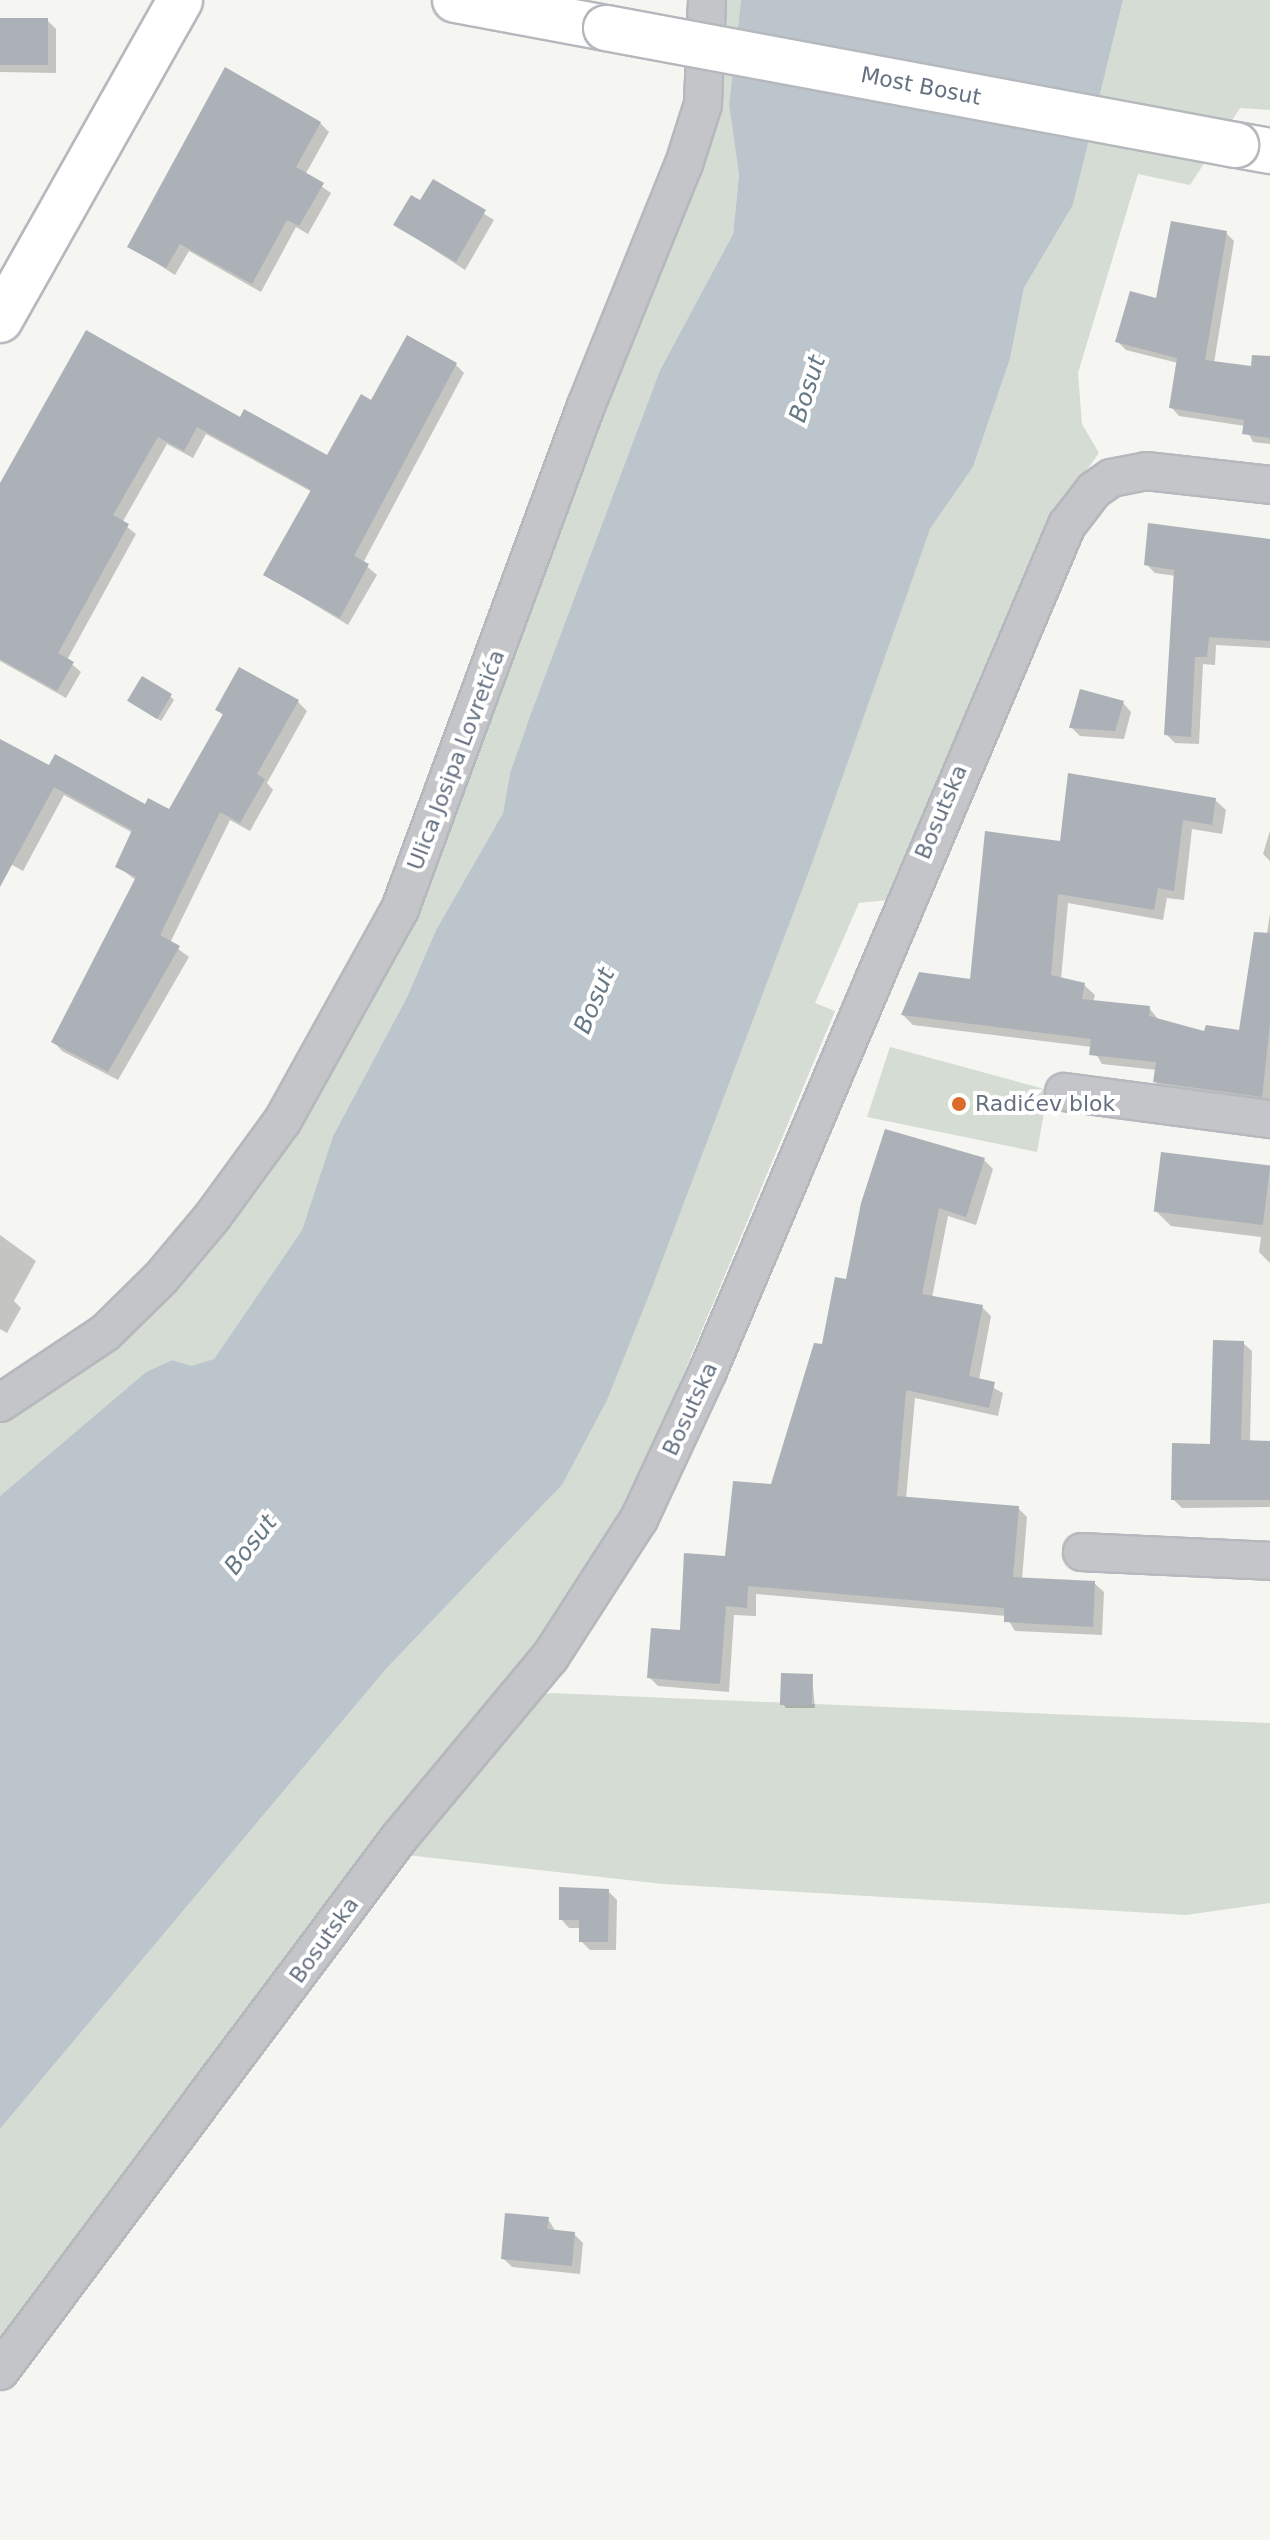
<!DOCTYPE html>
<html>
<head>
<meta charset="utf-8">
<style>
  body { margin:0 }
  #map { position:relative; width:1270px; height:2540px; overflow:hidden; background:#f5f5f1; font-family:"DejaVu Sans",sans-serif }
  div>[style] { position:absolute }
  .green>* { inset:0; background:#d5dcd3 }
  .water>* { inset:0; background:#bcc5cb }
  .shadow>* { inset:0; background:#0003 }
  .building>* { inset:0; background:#abb1b7; transform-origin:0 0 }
  .roads { filter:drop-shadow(2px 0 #b5b8bd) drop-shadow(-2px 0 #b5b8bd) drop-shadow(0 2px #b5b8bd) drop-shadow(0 -2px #b5b8bd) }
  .minor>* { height:36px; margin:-18px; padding:0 18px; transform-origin:18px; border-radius:18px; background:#c3c5c9 }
  .secondary>* { height:44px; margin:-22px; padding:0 22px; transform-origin:22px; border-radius:22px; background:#fff }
  .bridges { filter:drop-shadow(2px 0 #b5b8bd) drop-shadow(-2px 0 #b5b8bd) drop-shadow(0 2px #b5b8bd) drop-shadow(0 -2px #b5b8bd) }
  .secondary-bridge>* { height:44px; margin:-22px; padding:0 22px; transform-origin:22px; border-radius:22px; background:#fff }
  .dots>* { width:22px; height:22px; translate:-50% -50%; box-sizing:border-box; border:4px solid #fff; border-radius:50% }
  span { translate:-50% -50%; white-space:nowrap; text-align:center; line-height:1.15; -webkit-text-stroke:8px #fff; paint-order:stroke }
  .street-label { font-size:22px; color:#657181 }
  .poi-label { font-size:22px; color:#657181 }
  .left { translate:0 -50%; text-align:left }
  .water-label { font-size:24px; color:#667985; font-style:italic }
</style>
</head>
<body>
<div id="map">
  <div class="green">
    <div style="clip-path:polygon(720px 0,741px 0,729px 105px,739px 175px,733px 234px,660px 370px,531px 713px,510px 773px,503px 813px,436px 930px,407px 997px,333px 1136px,302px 1230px,214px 1359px,191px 1367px,172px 1360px,146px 1372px,0 1496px,0 1418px,281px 1142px,373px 995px,416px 910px,671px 228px,705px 163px,715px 106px)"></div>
    <div style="clip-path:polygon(1123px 0,1270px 0,1270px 110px,1240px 108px,1190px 185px,1138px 174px,1078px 373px,1082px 424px,1099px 453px,1053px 517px,888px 900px,859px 903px,815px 1003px,835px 1011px,626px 1512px,594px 1565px,0 2365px,0 2129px,386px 1669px,562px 1485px,930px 529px,973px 467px,1010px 359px,1024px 288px,1073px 205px)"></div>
    <div style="clip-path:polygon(890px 1047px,1048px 1090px,1037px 1152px,867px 1117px)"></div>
    <div style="clip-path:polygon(551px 1693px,1270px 1723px,1270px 1903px,1186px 1915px,663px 1884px,407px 1855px,529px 1698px)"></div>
  </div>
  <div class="water">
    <div style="clip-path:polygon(741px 0,1123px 0,1073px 205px,1024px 288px,1010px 359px,973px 467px,930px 529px,811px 866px,651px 1290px,607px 1400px,562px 1485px,386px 1669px,0 2129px,0 1496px,146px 1372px,172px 1360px,191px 1366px,214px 1359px,302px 1230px,333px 1136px,407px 997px,436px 930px,503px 813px,510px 773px,531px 713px,660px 370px,733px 234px,739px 175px,729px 105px)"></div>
  </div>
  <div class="shadow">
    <div style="clip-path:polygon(47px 20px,56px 29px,56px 73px,0 72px,0 21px)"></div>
    <div style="clip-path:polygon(320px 123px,329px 132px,305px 175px,331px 193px,308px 234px,296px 227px,261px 292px,189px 251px,175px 275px,130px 246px)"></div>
    <div style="clip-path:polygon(434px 182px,494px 220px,465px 270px,396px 225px,421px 203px)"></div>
    <div style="clip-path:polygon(1226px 233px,1234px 241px,1214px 363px,1270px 370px,1270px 444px,1253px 442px,1245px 426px,1179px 416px,1171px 407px,1178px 363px,1126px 350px,1118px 342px)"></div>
    <div style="clip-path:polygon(86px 333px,241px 419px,328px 458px,372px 402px,456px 365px,464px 373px,363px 563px,377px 575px,348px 625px,266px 575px,312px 492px,206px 434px,193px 458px,167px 444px,122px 523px,136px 534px,67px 660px,81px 672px,66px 698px,0 661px,0 488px)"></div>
    <div style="clip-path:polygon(1270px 541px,1270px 648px,1216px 645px,1215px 665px,1203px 664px,1199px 744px,1175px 743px,1166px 734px,1176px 576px,1155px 573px,1146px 564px)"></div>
    <div style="clip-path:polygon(170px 696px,174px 700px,161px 721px,133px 704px)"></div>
    <div style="clip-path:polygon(298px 702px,307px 711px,267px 783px,273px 790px,250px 831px,230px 820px,170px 943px,189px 957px,118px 1080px,62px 1051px,53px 1041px,137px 881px,117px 866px,133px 833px,64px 795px,23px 871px,0 858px,0 784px,50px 768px,146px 807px,170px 811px,224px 716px,217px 709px)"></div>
    <div style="clip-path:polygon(1123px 703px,1131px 712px,1124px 739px,1080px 736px,1071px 727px)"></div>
    <div style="clip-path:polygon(1215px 800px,1226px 810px,1222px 834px,1192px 829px,1184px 900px,1167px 898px,1163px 920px,1068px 903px,1061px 979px,1084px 985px,1095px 995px,1093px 1002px,1149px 1008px,1159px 1020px,1206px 1034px,1240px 1032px,1259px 983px,1270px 914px,1270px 1106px,1165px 1092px,1155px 1082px,1157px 1070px,1102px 1064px,1092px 1047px,913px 1025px,903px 1015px,971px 981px,1062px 844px)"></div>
    <div style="clip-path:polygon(1270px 831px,1270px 861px,1263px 854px)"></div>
    <div style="clip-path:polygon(984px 1160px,993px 1169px,976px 1225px,948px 1216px,932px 1298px,982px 1307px,991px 1316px,979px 1380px,1003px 1393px,998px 1416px,915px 1398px,906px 1499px,1018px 1508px,1027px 1517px,1022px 1580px,1094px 1583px,1104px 1592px,1102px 1635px,1015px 1631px,1006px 1616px,756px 1594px,756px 1616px,734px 1615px,729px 1692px,658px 1686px,649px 1677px,773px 1486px,847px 1281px)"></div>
    <div style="clip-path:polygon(1270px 1168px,1270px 1263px,1259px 1252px,1261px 1237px,1171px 1226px,1156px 1211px)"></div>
    <div style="clip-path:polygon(0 1235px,36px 1261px,14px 1301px,21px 1308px,7px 1333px,0 1329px)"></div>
    <div style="clip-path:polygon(1243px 1343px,1252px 1351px,1250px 1442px,1270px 1443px,1270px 1507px,1182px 1508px,1173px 1499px,1212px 1446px)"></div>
    <div style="clip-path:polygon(812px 1676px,815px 1708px,786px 1708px,783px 1704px)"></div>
    <div style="clip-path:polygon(608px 1891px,617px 1900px,616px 1950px,590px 1950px,581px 1941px,581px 1928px,569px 1928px,561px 1919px)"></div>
    <div style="clip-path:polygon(548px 2219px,556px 2232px,574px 2234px,583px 2243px,580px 2274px,512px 2267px,503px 2258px)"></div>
  </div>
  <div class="building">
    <div style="left:0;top:18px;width:48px;height:47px"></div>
    <div style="clip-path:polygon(225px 67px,321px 122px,296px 167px,324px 183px,299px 226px,287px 220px,252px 284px,180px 244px,166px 268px,127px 247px)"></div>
    <div style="clip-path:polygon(433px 179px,486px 210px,456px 262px,393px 225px,411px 195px,420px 200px)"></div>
    <div style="clip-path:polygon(1171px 221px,1227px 231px,1205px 360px,1251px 366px,1252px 355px,1270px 356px,1270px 438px,1242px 434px,1244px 420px,1169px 408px,1177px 358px,1115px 342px,1130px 291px,1156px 298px)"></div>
    <div style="clip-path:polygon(86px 330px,240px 417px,244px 409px,327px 455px,361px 394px,371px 400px,407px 335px,457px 363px,354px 556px,369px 564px,340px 618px,263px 575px,311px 490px,197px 427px,184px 451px,158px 437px,113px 515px,129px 524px,58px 653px,74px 662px,57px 691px,0 659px,0 483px)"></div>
    <div style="clip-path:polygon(1148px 523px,1270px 539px,1270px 641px,1209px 637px,1207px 657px,1195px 657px,1191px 737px,1164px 735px,1174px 570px,1144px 565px)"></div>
    <div style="clip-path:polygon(239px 667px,299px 700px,257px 774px,265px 779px,240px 823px,220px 812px,160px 935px,180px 946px,108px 1072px,51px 1042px,136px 877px,115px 867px,132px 830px,54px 787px,0 887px,0 739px,49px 765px,55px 754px,145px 804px,148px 798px,169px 809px,223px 714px,215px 710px)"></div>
    <div style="left:142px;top:676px;width:35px;height:29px;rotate:31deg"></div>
    <div style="clip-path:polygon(1080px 689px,1124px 701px,1115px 731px,1069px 728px)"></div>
    <div style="clip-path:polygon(1068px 773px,1216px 798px,1212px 825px,1183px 820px,1174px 891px,1158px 888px,1154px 910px,1058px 894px,1051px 975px,1085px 983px,1082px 999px,1150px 1006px,1149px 1016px,1204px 1031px,1206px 1025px,1239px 1030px,1254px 932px,1270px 933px,1270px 1024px,1262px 1097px,1153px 1082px,1156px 1062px,1089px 1055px,1091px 1039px,901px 1015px,919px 972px,970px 979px,985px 831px,1060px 841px)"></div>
    <div style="clip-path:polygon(885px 1129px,985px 1158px,966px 1217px,939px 1208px,922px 1294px,983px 1305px,969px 1376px,995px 1382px,989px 1408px,906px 1390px,897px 1496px,1019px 1506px,1013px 1577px,1095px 1581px,1093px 1627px,1004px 1622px,1004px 1608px,748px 1586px,747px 1608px,726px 1606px,720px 1684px,647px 1678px,651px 1628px,680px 1630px,684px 1553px,725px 1556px,733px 1481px,771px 1484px,814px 1343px,822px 1344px,835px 1277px,846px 1279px,861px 1203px)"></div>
    <div style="left:1161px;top:1152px;width:110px;height:60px;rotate:7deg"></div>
    <div style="clip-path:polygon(1213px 1340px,1244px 1341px,1241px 1440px,1270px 1441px,1270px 1500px,1171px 1500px,1172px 1443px,1210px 1444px)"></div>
    <div style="left:781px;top:1673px;width:32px;height:32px;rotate:2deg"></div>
    <div style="clip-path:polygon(559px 1887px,609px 1889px,608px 1942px,579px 1942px,579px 1920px,559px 1920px)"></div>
    <div style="clip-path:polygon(505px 2213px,549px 2217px,547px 2229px,575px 2232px,572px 2266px,501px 2259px)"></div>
  </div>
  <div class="roads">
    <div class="minor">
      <div style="left:1064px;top:1092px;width:208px;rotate:7.5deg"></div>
      <div style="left:0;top:1403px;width:126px;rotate:-33.7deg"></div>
      <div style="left:105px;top:1333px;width:78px;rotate:-44.5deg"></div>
      <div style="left:161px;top:1278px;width:81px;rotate:-50deg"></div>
      <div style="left:213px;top:1216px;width:119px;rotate:-53.9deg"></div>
      <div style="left:283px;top:1120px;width:241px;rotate:-61deg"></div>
      <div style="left:400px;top:909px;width:536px;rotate:-69.71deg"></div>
      <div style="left:586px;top:406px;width:261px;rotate:-68deg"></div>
      <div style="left:684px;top:164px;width:63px;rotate:-72.4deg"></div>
      <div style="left:703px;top:104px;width:104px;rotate:-87.8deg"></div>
      <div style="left:1082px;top:1552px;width:188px;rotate:2.7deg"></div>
      <div style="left:0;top:2371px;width:666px;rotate:-53.18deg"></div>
      <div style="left:399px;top:1838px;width:236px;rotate:-50.2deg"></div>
      <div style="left:550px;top:1657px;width:164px;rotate:-57.2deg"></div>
      <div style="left:639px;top:1519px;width:163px;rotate:-65deg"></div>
      <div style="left:708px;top:1371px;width:919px;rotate:-67.01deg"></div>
      <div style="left:1067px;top:525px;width:44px;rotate:-52.4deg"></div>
      <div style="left:1094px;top:490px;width:21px;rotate:-35deg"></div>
      <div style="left:1111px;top:478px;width:36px;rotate:-11deg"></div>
      <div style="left:1146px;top:471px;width:125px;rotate:6.4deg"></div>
    </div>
    <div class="secondary">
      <div style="left:455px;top:0;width:154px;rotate:10.5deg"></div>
      <div style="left:1236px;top:145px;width:35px;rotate:10deg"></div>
      <div style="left:0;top:320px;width:367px;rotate:-60.6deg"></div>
    </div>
  </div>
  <div class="bridges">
    <div class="secondary-bridge">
      <div style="left:606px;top:28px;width:641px;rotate:10.52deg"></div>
    </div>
  </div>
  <div class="dots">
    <div style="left:959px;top:1104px;background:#dc6a2a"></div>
  </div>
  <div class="street-label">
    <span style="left:921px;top:86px;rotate:11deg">Most Bosut</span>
    <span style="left:456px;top:760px;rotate:-69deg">Ulica Josipa Lovretića</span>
    <span style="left:941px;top:812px;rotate:-67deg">Bosutska</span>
    <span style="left:690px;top:1409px;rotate:-65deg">Bosutska</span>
    <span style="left:324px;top:1940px;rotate:-54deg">Bosutska</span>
  </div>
  <div class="poi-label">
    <span class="left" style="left:975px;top:1104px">Radićev blok</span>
  </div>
  <div class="water-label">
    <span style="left:808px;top:389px;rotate:-72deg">Bosut</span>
    <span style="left:595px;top:1001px;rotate:-67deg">Bosut</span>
    <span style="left:251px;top:1545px;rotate:-52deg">Bosut</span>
  </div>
</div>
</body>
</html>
